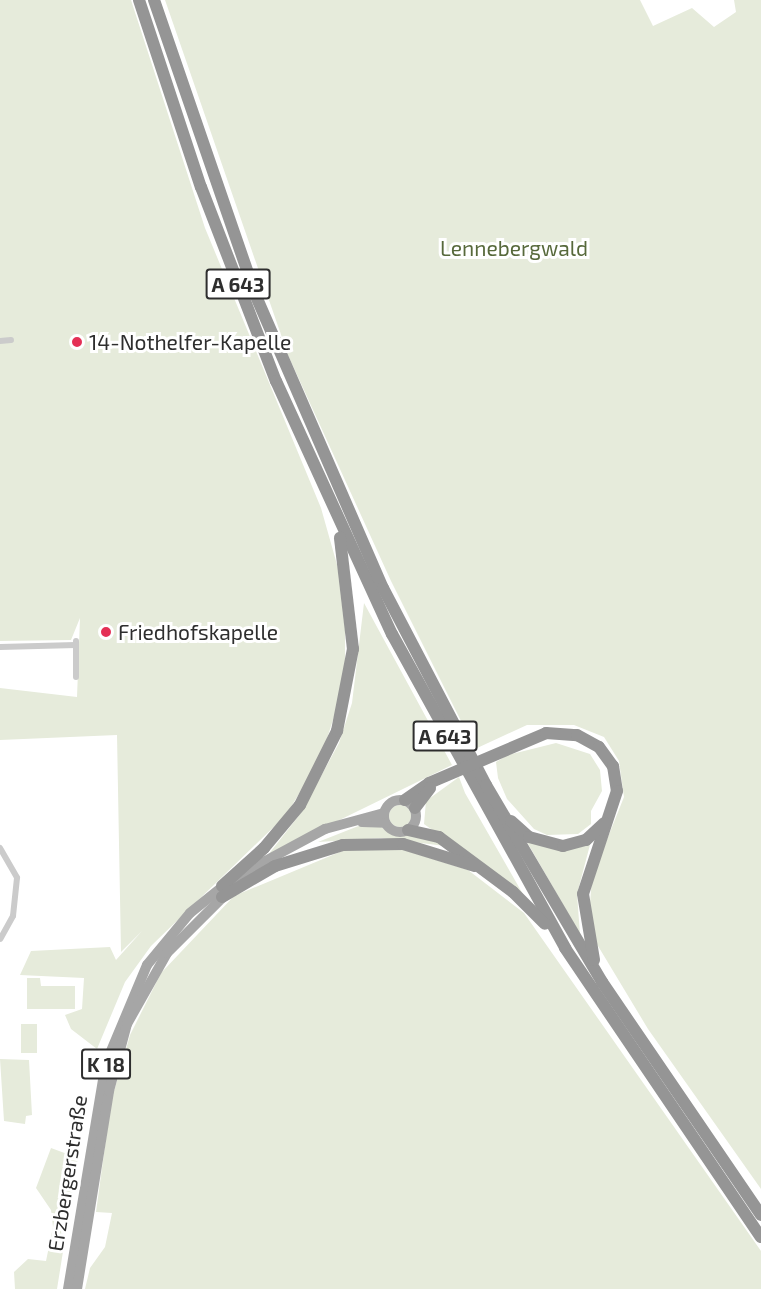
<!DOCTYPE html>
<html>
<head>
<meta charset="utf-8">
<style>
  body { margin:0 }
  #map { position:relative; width:761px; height:1289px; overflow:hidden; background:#fff; font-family:"Exo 2",sans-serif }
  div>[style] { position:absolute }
  .green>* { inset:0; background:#e6ebdb; transform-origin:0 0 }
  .round { border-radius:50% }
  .minor>* { height:6px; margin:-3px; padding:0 3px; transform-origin:3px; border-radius:3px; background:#cbcbcb }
  .primary>* { height:10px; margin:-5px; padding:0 5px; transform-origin:5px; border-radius:5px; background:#a6a6a6 }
  .primary>.ring { margin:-5px; padding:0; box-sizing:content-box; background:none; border:10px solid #a6a6a6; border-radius:50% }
  .motorway>* { height:12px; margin:-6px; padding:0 6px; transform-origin:6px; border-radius:6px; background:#959595 }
  .dots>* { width:16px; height:16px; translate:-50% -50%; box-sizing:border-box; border:3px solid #fff; border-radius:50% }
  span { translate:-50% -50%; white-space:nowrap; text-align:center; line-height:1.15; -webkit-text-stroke:6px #fff; paint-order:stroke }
  .shield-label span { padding:2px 4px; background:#fff; border:2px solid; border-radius:4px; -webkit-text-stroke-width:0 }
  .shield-label { font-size:20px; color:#2e2e2e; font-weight:700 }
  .park-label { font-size:21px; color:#57693b }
  .poi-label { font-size:21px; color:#2e2e2e }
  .left { translate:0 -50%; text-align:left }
  .street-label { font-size:21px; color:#2e2e2e }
</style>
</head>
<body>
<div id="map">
  <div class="green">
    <div style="clip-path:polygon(0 0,131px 0,205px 228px,321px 508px,345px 593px,345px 682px,324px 748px,302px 789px,286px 815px,151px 946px,125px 982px,97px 1049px,71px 1029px,65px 1015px,82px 1009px,84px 978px,20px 975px,31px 951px,110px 947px,116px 960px,142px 931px,121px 952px,117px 735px,0 740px,0 688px,77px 697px,80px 618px,71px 640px,0 641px)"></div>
    <div style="clip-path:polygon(165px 0,640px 0,653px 26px,692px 8px,714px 27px,736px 12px,734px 0,761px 0,761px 1189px,648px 1029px,595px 941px,589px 916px,592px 877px,624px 797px,619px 761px,604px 737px,574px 725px,527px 725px,475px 749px,391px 581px,288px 355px)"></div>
    <div style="clip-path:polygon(364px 603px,452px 765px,268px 855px,301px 813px,339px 743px,352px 703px)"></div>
    <div style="clip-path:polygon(556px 743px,590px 754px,600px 770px,602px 791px,591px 811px,591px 824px,578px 834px,547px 835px,534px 829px,507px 799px,498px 778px,496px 762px,508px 755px)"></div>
    <div style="clip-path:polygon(459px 777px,465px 793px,524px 896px,424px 824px,426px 801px)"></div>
    <div class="round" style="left:389px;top:805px;width:22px;height:22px"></div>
    <div style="clip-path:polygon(361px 825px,381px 827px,396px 836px,421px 833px,445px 846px,381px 838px,318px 842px)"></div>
    <div style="clip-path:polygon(591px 841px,577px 894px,580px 934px,527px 842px,567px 850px)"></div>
    <div style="clip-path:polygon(347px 849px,401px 849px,468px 870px,524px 913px,761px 1251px,761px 1289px,85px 1289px,90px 1268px,105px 1247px,112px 1213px,96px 1212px,111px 1102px,130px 1035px,161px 973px,234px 896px)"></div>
    <div style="clip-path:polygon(27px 978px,40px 978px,41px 986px,75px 986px,75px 1009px,27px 1009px)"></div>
    <div style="left:21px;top:1024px;width:16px;height:29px"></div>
    <div style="clip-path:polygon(0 1059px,29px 1060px,32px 1115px,26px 1116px,25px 1124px,4px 1121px)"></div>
    <div style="clip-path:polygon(51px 1148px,78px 1158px,57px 1289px,15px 1289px,14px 1272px,28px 1259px,46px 1261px,53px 1227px,51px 1210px,36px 1188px)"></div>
  </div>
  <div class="minor">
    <div style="left:0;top:341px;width:11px;rotate:-5deg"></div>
    <div style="left:76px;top:641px;width:36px;rotate:90deg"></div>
    <div style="left:0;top:647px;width:76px;rotate:-1.5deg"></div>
    <div style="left:0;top:848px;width:34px;rotate:60deg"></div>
    <div style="left:17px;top:878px;width:38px;rotate:96deg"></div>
    <div style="left:13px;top:916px;width:26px;rotate:119deg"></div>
  </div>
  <div class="primary">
    <div class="ring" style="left:384px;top:800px;width:22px;height:22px"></div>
    <div style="left:362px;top:822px;width:23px;rotate:2deg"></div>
    <div style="left:68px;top:1289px;width:229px;rotate:-80.5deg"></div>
    <div style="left:106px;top:1063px;width:106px;rotate:-67.3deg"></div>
    <div style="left:147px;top:965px;width:67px;rotate:-50.4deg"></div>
    <div style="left:190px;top:913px;width:54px;rotate:-39deg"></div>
    <div style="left:232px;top:879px;width:106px;rotate:-28.3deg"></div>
    <div style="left:325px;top:829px;width:61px;rotate:-15.2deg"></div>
    <div style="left:77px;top:1289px;width:201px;rotate:-80.8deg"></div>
    <div style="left:109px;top:1091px;width:69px;rotate:-75deg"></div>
    <div style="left:127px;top:1024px;width:81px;rotate:-60.6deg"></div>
    <div style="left:167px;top:953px;width:85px;rotate:-45deg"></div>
  </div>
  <div class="motorway">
    <div style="left:139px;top:0;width:197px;rotate:71.7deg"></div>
    <div style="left:201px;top:187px;width:208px;rotate:68.9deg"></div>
    <div style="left:276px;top:381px;width:278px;rotate:65.4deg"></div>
    <div style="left:392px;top:634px;width:359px;rotate:61.1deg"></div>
    <div style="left:565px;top:948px;width:349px;rotate:55.9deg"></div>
    <div style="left:154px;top:0;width:311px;rotate:71deg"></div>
    <div style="left:255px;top:294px;width:321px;rotate:66.5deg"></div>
    <div style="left:383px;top:588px;width:222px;rotate:62.4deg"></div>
    <div style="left:486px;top:785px;width:229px;rotate:59.5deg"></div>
    <div style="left:602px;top:982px;width:282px;rotate:55.7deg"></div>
    <div style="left:405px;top:800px;width:29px;rotate:-35deg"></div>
    <div style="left:429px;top:783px;width:127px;rotate:-23.1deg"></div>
    <div style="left:546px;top:733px;width:31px;rotate:4deg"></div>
    <div style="left:577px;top:735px;width:25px;rotate:29deg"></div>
    <div style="left:599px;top:747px;width:24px;rotate:54deg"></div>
    <div style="left:613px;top:766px;width:25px;rotate:81deg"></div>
    <div style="left:617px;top:791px;width:108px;rotate:108.3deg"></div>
    <div style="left:583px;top:894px;width:67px;rotate:80.5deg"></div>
    <div style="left:415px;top:808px;width:25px;rotate:-53deg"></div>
    <div style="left:511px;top:821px;width:24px;rotate:42deg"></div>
    <div style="left:529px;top:837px;width:35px;rotate:15deg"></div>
    <div style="left:563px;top:846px;width:24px;rotate:-15deg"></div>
    <div style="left:586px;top:840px;width:25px;rotate:-43deg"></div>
    <div style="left:408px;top:830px;width:32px;rotate:13deg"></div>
    <div style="left:439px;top:837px;width:92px;rotate:36.6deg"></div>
    <div style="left:513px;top:892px;width:45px;rotate:45deg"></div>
    <div style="left:222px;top:886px;width:57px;rotate:-42.1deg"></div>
    <div style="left:264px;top:848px;width:56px;rotate:-50.1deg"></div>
    <div style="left:300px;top:805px;width:83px;rotate:-63.4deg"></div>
    <div style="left:337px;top:731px;width:84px;rotate:-79deg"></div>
    <div style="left:353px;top:649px;width:112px;rotate:-96.7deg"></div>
    <div style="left:222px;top:897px;width:61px;rotate:-30.3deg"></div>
    <div style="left:275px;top:866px;width:71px;rotate:-17.2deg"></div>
    <div style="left:343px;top:845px;width:60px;rotate:-1deg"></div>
    <div style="left:403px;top:844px;width:75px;rotate:17deg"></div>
  </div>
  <div class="dots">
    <div style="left:77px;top:342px;background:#e43055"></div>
    <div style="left:106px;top:632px;background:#e43055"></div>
  </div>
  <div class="shield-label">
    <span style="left:238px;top:284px">A 643</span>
    <span style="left:445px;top:736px">A 643</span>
    <span style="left:106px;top:1064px">K 18</span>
  </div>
  <div class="park-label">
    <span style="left:514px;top:248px">Lennebergwald</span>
  </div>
  <div class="poi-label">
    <span class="left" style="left:89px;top:342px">14-Nothelfer-Kapelle</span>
    <span class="left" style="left:118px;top:632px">Friedhofskapelle</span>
  </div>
  <div class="street-label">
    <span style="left:67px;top:1173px;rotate:-81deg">Erzbergerstraße</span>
  </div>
</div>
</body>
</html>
